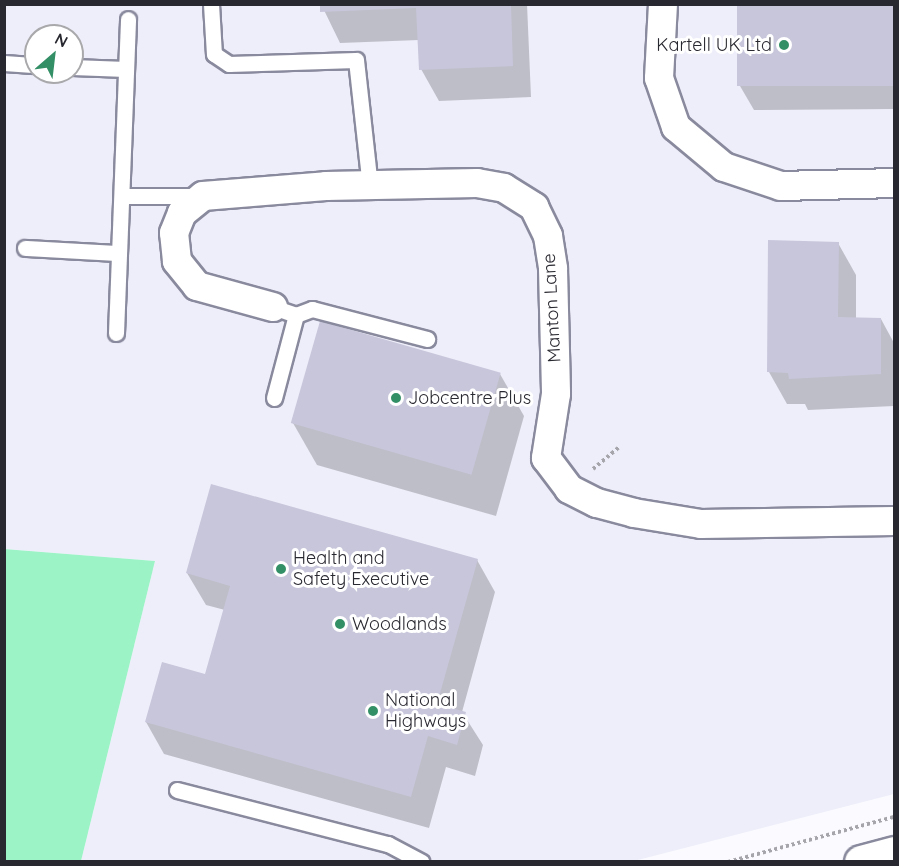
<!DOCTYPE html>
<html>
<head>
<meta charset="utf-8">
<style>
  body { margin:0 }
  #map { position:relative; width:899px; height:866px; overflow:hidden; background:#fafaff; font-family:Quicksand,sans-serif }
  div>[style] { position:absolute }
  .built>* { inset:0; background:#eeeefa }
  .green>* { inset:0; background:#9bf3c6 }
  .shadow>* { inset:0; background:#0003 }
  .building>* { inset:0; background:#c7c6db; transform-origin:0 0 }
  .path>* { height:4px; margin-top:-2px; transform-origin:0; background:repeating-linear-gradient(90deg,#a5a5ab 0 3px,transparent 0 6px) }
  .roads { filter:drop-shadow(2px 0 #8a8a9e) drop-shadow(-2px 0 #8a8a9e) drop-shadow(0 2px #8a8a9e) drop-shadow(0 -2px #8a8a9e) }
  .lane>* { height:15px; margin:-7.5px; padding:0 7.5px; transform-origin:7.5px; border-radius:7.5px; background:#fff }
  .street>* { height:28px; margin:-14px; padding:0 14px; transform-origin:14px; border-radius:14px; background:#fff }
  .secondary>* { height:33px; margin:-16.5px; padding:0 16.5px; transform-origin:16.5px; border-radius:16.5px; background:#fff }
  .dots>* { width:16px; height:16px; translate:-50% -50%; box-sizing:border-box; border:3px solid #fff; border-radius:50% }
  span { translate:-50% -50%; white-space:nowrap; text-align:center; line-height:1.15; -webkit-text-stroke:6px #fff; paint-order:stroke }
  .poi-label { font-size:18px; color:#282830 }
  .right { translate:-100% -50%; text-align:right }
  .left { translate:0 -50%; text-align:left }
  .street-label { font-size:18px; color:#282830 }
  .frame { position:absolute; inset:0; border:6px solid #282830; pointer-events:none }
  .north { position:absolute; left:24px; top:24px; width:60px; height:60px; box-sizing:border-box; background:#fff; border:2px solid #a9a9ac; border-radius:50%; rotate:28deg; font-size:16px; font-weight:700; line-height:24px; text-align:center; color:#282830 }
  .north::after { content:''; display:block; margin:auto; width:21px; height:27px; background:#338f66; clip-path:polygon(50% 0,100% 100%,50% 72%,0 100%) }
</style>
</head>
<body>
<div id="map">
  <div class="built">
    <div style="clip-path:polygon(evenodd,4px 5px,894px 5px,894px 794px,634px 861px,81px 861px,155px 561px,5px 549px,4px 5px,36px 36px,72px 36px,72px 72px,36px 72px,36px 36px)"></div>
  </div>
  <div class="green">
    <div style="clip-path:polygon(4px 549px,155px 561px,81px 861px,5px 861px)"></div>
  </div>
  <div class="shadow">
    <div style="clip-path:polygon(321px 4px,527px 4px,531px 97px,439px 101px,421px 69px,419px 40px,340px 43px)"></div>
    <div style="clip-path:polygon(739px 4px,894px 4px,894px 109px,754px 110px,740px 86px)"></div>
    <div style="clip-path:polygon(769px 242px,838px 243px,856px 275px,856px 319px,881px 319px,894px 343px,894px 406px,808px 410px,805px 404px,787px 404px,769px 372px)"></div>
    <div style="clip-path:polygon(500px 374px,524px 416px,496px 516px,317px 465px,293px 423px)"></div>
    <div style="clip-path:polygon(477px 560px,495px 592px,462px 712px,483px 745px,475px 776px,446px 767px,429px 828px,164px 754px,146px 722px,206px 676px,225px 610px,206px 605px,187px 573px)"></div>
  </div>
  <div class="building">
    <div style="clip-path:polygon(320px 4px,511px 4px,513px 66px,419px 70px,416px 8px,320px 12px)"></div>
    <div style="left:737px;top:5px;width:157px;height:81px"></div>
    <div style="clip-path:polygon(768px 240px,839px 242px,838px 317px,881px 318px,881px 374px,789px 379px,788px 373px,767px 372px)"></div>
    <div style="left:320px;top:321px;width:188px;height:106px;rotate:16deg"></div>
    <div style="clip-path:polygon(211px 484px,478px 559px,437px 704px,466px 712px,457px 745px,428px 736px,411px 797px,145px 722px,162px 662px,205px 674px,230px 586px,186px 573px)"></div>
  </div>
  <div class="path">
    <div style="left:593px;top:469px;width:35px;rotate:-40deg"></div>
    <div style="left:728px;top:862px;width:172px;rotate:-15.2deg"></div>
  </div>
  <div class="roads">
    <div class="lane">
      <div style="left:211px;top:4px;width:50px;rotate:86.6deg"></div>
      <div style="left:214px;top:54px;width:18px;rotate:34deg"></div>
      <div style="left:229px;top:64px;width:127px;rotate:-1.8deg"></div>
      <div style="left:356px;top:60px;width:128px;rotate:83.7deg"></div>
      <div style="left:4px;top:63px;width:32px;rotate:4deg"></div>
      <div style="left:72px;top:67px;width:54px;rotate:2.1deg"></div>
      <div style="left:122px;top:196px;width:78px"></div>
      <div style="left:25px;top:248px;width:93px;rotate:3.1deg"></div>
      <div style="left:273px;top:307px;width:24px;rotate:19deg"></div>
      <div style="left:296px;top:315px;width:17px;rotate:-21deg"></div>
      <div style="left:312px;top:309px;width:119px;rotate:14.6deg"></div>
      <div style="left:116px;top:333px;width:314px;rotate:-87.8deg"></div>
      <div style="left:274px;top:398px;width:86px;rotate:-75.2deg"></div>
      <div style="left:177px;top:790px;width:218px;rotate:14.4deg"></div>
      <div style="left:388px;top:844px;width:38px;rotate:28deg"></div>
    </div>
    <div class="street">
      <div style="left:663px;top:4px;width:74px;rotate:93.1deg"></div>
      <div style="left:659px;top:78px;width:52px;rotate:70.9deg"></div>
      <div style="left:676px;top:127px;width:62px;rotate:39.8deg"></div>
      <div style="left:724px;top:167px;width:60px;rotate:18.4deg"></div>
      <div style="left:781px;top:186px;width:113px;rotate:-1.5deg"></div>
      <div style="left:273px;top:307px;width:79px;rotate:-164.6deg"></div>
      <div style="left:197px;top:286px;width:32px;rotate:-129deg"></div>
      <div style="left:177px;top:261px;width:28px;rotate:-96deg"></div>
      <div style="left:174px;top:233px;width:22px;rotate:-68deg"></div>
      <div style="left:182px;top:213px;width:27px;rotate:-39deg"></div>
      <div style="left:203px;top:196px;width:123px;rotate:-4.6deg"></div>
      <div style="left:326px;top:186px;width:151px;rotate:-1.1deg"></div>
      <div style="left:477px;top:183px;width:27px;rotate:10deg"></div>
      <div style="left:504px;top:188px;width:36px;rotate:32deg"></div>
      <div style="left:534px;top:207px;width:32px;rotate:64deg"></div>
      <div style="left:548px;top:236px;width:33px;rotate:81deg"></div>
      <div style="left:553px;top:269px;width:125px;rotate:88.6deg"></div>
      <div style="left:556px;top:394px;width:65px;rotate:98.9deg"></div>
      <div style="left:546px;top:458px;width:39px;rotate:53deg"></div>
      <div style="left:569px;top:489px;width:31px;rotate:27deg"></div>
      <div style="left:597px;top:503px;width:38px;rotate:15deg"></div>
      <div style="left:634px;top:513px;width:68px;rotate:9.3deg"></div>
      <div style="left:701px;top:524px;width:193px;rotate:-0.9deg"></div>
    </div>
    <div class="secondary">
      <div style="left:861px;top:862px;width:34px;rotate:-15deg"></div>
    </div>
  </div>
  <div class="dots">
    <div style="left:784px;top:45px;background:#338f66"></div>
    <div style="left:396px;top:398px;background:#338f66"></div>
    <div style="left:281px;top:569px;background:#338f66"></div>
    <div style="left:340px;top:624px;background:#338f66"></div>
    <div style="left:373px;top:711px;background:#338f66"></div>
  </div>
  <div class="poi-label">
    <span class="right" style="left:772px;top:45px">Kartell UK Ltd</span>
    <span class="left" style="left:408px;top:398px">Jobcentre Plus</span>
    <span class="left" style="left:293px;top:569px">Health and<br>Safety Executive</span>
    <span class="left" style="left:352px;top:624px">Woodlands</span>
    <span class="left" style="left:385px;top:711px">National<br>Highways</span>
  </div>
  <div class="street-label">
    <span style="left:552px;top:308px;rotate:-93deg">Manton Lane</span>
  </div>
  <div class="frame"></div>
  <div class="north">N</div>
</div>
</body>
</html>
